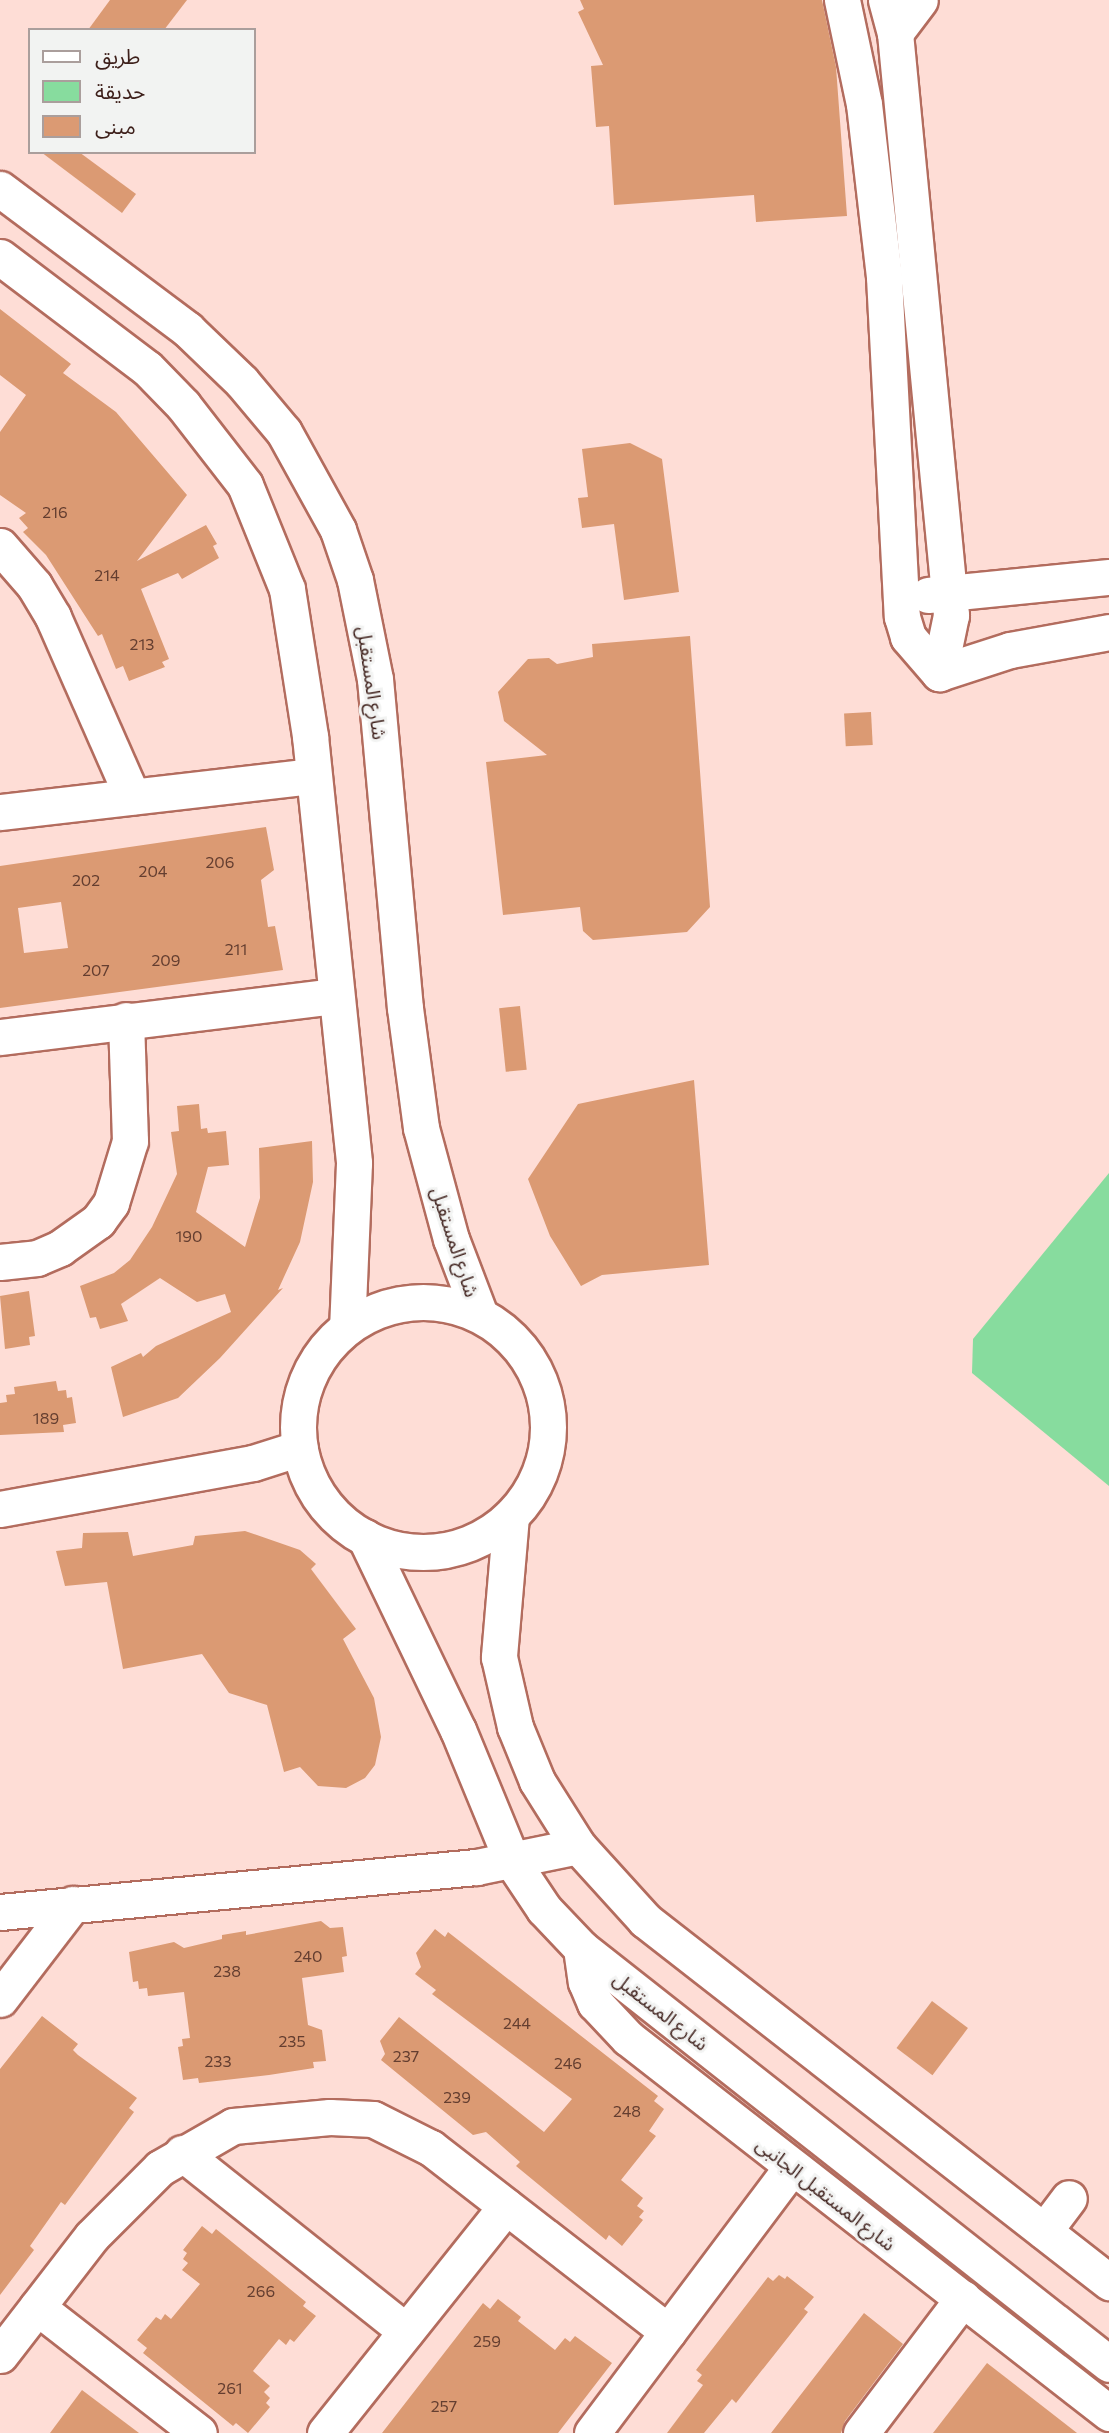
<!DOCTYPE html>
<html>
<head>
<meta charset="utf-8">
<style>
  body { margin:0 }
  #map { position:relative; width:1109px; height:2433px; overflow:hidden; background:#feddd6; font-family:Commissioner,"Noto Sans Arabic",sans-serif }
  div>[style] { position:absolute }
  .green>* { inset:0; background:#87dc9e }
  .building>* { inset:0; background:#db9a73; transform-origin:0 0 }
  .roads { filter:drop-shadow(2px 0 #b36c5e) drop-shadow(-2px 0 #b36c5e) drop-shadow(0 2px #b36c5e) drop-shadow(0 -2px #b36c5e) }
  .minor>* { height:35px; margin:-17.5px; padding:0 17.5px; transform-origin:17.5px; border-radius:17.5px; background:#fff }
  .minor>.ring { margin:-17.5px; padding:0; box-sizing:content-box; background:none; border:35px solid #fff; border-radius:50% }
  span { translate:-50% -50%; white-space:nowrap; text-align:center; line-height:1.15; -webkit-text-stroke:6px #f2f3f2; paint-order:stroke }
  .number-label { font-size:16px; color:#643e30 }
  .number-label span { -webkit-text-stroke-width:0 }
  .street-label { font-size:19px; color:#3d1f1a }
  .legend { position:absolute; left:28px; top:28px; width:228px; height:126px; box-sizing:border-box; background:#f2f3f2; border:2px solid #aa9e9c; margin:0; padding:9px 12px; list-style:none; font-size:21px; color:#3d1f1a }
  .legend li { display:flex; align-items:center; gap:14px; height:35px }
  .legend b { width:35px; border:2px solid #aa9e9c }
</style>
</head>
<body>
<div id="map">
  <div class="green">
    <div style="clip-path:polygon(1109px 1173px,1109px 1486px,972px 1373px,973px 1339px)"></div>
  </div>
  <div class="building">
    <div style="clip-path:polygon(110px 0,187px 0,164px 30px,88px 30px)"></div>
    <div style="clip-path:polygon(580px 0,822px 0,836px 67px,847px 216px,756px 222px,754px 195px,614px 205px,609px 126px,596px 127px,591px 66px,603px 65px,578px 12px,584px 9px)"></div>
    <div style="clip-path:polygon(41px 152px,79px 152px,136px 194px,122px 213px)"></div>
    <div style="clip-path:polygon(0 309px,71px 364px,63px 373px,116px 412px,187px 495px,137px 561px,206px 525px,217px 544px,213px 546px,219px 558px,182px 579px,178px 573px,141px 589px,169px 659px,162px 662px,165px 667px,129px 681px,123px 666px,116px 669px,102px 634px,98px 636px,46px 555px,23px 532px,28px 528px,19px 518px,26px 513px,0 495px,0 432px,26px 395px,0 375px)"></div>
    <div style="clip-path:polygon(630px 443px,662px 459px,679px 592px,624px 600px,614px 524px,582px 528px,578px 498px,588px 497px,582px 449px)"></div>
    <div style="clip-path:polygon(690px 636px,710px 907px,687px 932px,593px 940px,583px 931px,580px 907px,503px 915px,486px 762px,547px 755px,504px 721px,498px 692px,528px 659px,549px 658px,557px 664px,593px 657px,592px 644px)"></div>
    <div style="left:871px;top:712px;width:33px;height:27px;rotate:87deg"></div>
    <div style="clip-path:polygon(evenodd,266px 827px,274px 870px,261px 880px,268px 927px,275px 926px,283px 970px,0 1008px,0 866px,266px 827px,61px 902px,68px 948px,24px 953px,18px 908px,61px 902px)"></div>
    <div style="left:520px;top:1006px;width:64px;height:21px;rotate:84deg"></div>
    <div style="clip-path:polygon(694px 1080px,709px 1265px,602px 1275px,581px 1286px,550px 1236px,528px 1179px,578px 1104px)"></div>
    <div style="clip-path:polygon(199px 1104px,201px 1129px,207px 1128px,208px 1133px,226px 1131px,229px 1165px,208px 1167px,196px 1212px,245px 1247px,260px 1198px,259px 1148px,312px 1141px,313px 1182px,300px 1242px,278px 1290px,283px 1288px,220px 1358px,178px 1398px,123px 1417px,111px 1367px,141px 1353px,143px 1357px,156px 1346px,231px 1312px,225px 1294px,197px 1302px,160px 1278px,121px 1304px,128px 1321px,100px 1329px,96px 1317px,90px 1318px,80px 1286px,114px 1273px,130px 1260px,152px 1227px,177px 1174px,171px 1132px,179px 1131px,177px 1106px)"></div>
    <div style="clip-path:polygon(29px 1291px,35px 1336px,29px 1337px,30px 1345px,5px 1349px,0 1296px)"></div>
    <div style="clip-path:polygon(56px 1381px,58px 1391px,66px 1390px,67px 1398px,72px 1397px,76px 1423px,63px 1425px,64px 1432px,0 1435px,0 1403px,7px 1402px,6px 1395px,15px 1394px,14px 1387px)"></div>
    <div style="clip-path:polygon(245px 1531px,300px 1550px,316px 1564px,311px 1569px,356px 1629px,343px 1639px,374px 1698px,381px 1737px,375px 1765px,365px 1778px,346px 1788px,318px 1786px,300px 1767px,284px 1772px,267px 1705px,229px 1693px,202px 1654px,123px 1669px,107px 1582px,65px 1586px,56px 1551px,82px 1548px,83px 1533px,128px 1532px,133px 1556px,193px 1545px,195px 1536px)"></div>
    <div style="clip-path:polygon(321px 1921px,330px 1928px,343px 1927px,347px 1956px,342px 1957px,344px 1972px,302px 1978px,308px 2025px,322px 2030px,326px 2061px,313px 2062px,314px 2068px,269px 2075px,199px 2083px,198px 2078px,183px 2080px,178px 2047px,183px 2046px,182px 2039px,190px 2038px,184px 1992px,148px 1996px,147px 1988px,139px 1989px,138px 1981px,133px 1982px,129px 1952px,174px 1942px,184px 1948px,222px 1939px,222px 1935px,246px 1931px,246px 1935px)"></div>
    <div style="clip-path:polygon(435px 1929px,445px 1937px,448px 1932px,658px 2096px,654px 2101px,664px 2109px,649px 2131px,656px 2136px,621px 2180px,643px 2198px,637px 2206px,644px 2211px,639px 2217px,643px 2220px,622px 2246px,609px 2235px,606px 2240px,516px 2166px,520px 2162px,486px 2132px,473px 2135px,381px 2060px,385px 2054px,380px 2041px,399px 2017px,544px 2132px,572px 2099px,432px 1994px,436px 1990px,415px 1974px,421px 1967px,416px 1953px)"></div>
    <div style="left:932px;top:2001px;width:45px;height:59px;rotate:37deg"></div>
    <div style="clip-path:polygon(42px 2016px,78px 2044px,73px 2050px,78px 2055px,137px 2098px,129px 2108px,134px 2112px,65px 2205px,61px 2202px,30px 2246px,34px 2250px,0 2295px,0 2069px)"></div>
    <div style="clip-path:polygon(202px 2226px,212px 2234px,216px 2229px,306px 2302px,303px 2306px,316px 2316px,294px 2342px,290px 2339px,286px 2345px,279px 2339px,253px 2371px,270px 2386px,264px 2392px,270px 2398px,266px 2403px,270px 2407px,248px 2433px,236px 2423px,233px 2426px,143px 2353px,147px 2348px,137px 2340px,156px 2317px,161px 2320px,165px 2314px,171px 2319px,200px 2284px,182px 2270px,188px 2263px,183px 2259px,187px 2253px,183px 2250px)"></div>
    <div style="clip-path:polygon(779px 2275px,785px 2279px,787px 2276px,814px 2297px,804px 2309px,808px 2312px,736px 2403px,732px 2399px,704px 2433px,667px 2433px,703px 2385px,697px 2381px,702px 2375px,696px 2370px,768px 2277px,773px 2281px)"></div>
    <div style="clip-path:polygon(498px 2299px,521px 2317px,518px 2321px,555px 2350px,565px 2338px,570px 2342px,575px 2336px,612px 2363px,558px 2433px,382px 2433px,483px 2303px,490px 2309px)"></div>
    <div style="clip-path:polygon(864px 2313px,903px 2344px,845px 2421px,841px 2433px,771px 2433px)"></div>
    <div style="clip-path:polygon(987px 2363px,1077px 2433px,933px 2433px)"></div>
    <div style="clip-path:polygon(82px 2390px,139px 2433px,50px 2433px)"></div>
  </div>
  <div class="roads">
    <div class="minor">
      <div style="left:842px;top:0;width:106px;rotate:78.1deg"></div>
      <div style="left:864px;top:104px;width:174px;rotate:83.4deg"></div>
      <div style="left:884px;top:277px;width:340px;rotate:87deg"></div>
      <div style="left:902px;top:617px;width:21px;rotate:73deg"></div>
      <div style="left:908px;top:637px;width:48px;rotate:49.3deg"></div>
      <div style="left:886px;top:0;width:34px;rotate:75deg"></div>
      <div style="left:895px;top:33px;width:585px;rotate:84.5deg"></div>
      <div style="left:951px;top:615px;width:59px;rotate:101.7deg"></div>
      <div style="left:895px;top:33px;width:41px;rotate:-52.9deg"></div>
      <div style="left:0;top:189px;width:234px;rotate:36.8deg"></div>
      <div style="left:187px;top:329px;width:76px;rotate:43.9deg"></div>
      <div style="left:242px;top:382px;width:65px;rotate:50deg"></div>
      <div style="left:284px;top:432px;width:112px;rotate:61.1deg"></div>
      <div style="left:338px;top:530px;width:53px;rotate:71.2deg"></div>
      <div style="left:355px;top:580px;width:101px;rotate:78.6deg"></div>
      <div style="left:375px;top:679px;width:330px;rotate:84.8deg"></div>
      <div style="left:405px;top:1008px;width:121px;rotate:82.4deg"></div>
      <div style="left:421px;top:1128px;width:115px;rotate:74.9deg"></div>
      <div style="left:451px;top:1239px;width:81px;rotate:69.1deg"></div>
      <div style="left:0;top:257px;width:184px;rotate:37.1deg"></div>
      <div style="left:147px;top:368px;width:52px;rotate:45.8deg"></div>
      <div style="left:183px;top:405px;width:101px;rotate:52.2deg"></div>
      <div style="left:245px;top:485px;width:112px;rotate:68deg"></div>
      <div style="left:287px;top:589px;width:149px;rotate:81.1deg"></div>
      <div style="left:310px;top:736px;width:429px;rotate:84.1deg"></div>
      <div style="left:354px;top:1163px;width:164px;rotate:92.4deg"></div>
      <div style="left:0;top:546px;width:52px;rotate:48.9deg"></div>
      <div style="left:34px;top:585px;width:37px;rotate:59deg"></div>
      <div style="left:53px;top:617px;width:196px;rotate:66.2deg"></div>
      <div style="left:928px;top:595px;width:182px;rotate:-5.7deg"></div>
      <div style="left:939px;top:673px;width:75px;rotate:-17.9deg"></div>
      <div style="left:1010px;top:650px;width:101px;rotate:-10.3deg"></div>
      <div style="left:0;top:812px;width:315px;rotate:-6.6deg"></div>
      <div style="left:0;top:1037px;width:337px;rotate:-7deg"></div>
      <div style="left:0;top:1262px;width:37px;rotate:-6deg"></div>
      <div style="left:37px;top:1258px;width:25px;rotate:-23deg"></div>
      <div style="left:60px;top:1248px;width:47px;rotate:-35.4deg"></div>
      <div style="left:98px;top:1221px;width:22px;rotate:-54deg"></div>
      <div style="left:111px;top:1203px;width:65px;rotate:-73deg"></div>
      <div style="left:130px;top:1141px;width:121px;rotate:-91.9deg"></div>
      <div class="ring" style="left:298px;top:1302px;width:215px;height:215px"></div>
      <div style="left:0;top:1509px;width:257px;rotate:-10.3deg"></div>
      <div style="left:253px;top:1463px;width:49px;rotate:-17.7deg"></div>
      <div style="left:511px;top:1516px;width:142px;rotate:94.9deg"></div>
      <div style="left:499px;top:1657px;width:72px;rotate:77.1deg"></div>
      <div style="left:515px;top:1727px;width:58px;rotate:67.8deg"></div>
      <div style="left:537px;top:1781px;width:77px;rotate:57.8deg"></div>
      <div style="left:578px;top:1846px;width:100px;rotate:47.8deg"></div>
      <div style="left:645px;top:1920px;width:589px;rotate:37.96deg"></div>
      <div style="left:365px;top:1537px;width:214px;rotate:64.3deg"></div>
      <div style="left:458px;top:1730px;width:142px;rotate:67.6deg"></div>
      <div style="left:512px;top:1861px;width:58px;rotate:56.3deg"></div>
      <div style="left:544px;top:1909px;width:54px;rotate:46.5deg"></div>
      <div style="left:581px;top:1948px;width:672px;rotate:38.23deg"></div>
      <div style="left:0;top:1912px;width:478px;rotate:-5.4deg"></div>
      <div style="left:476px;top:1867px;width:104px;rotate:-11.6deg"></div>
      <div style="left:581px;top:1948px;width:34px;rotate:82deg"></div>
      <div style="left:586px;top:1982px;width:23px;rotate:67deg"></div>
      <div style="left:595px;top:2003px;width:48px;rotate:46.7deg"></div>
      <div style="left:628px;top:2038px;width:610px;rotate:37.94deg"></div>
      <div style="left:0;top:1999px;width:120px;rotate:-52.5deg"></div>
      <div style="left:182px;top:2153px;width:286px;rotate:38.5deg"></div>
      <div style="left:1044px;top:2231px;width:41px;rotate:-52.9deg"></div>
      <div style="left:37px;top:2307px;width:205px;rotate:37.9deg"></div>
      <div style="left:0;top:2355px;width:150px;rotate:-52.3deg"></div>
      <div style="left:92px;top:2236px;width:96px;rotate:-45deg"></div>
      <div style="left:160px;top:2168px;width:84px;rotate:-29.9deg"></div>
      <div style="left:233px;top:2126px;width:97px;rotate:-5.3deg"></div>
      <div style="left:330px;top:2117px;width:43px;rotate:2.7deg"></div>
      <div style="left:373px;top:2119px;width:65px;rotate:26.6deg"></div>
      <div style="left:431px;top:2148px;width:300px;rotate:37.8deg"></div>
      <div style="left:325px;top:2433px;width:290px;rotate:-51.4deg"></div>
      <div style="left:592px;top:2433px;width:331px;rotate:-53.1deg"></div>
      <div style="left:861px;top:2433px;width:169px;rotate:-52.9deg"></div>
    </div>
  </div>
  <div class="number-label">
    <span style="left:55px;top:512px">216</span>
    <span style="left:107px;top:575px">214</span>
    <span style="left:142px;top:644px">213</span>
    <span style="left:220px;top:862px">206</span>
    <span style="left:153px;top:871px">204</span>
    <span style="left:86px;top:880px">202</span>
    <span style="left:236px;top:949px">211</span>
    <span style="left:166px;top:960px">209</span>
    <span style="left:96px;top:970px">207</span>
    <span style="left:189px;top:1236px">190</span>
    <span style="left:46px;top:1418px">189</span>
    <span style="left:308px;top:1956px">240</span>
    <span style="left:227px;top:1971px">238</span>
    <span style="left:517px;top:2023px">244</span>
    <span style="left:292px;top:2041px">235</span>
    <span style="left:406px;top:2056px">237</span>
    <span style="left:218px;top:2061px">233</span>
    <span style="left:568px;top:2063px">246</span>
    <span style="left:457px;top:2097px">239</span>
    <span style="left:627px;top:2111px">248</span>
    <span style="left:261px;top:2291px">266</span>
    <span style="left:487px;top:2341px">259</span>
    <span style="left:230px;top:2388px">261</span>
    <span style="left:444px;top:2406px">257</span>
  </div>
  <div class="street-label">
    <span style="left:372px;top:683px;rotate:82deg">شارع المستقبل</span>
    <span style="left:455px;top:1242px;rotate:72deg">شارع المستقبل</span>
    <span style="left:661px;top:2011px;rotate:38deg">شارع المستقبل</span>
    <span style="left:826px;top:2194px;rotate:38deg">شارع المستقبل الجانبى</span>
  </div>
  <ul class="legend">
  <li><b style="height:9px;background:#fff"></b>طريق</li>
  <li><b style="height:19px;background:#87dc9e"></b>حديقة</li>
  <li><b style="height:19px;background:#db9a73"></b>مبنى</li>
  </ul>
</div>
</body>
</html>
